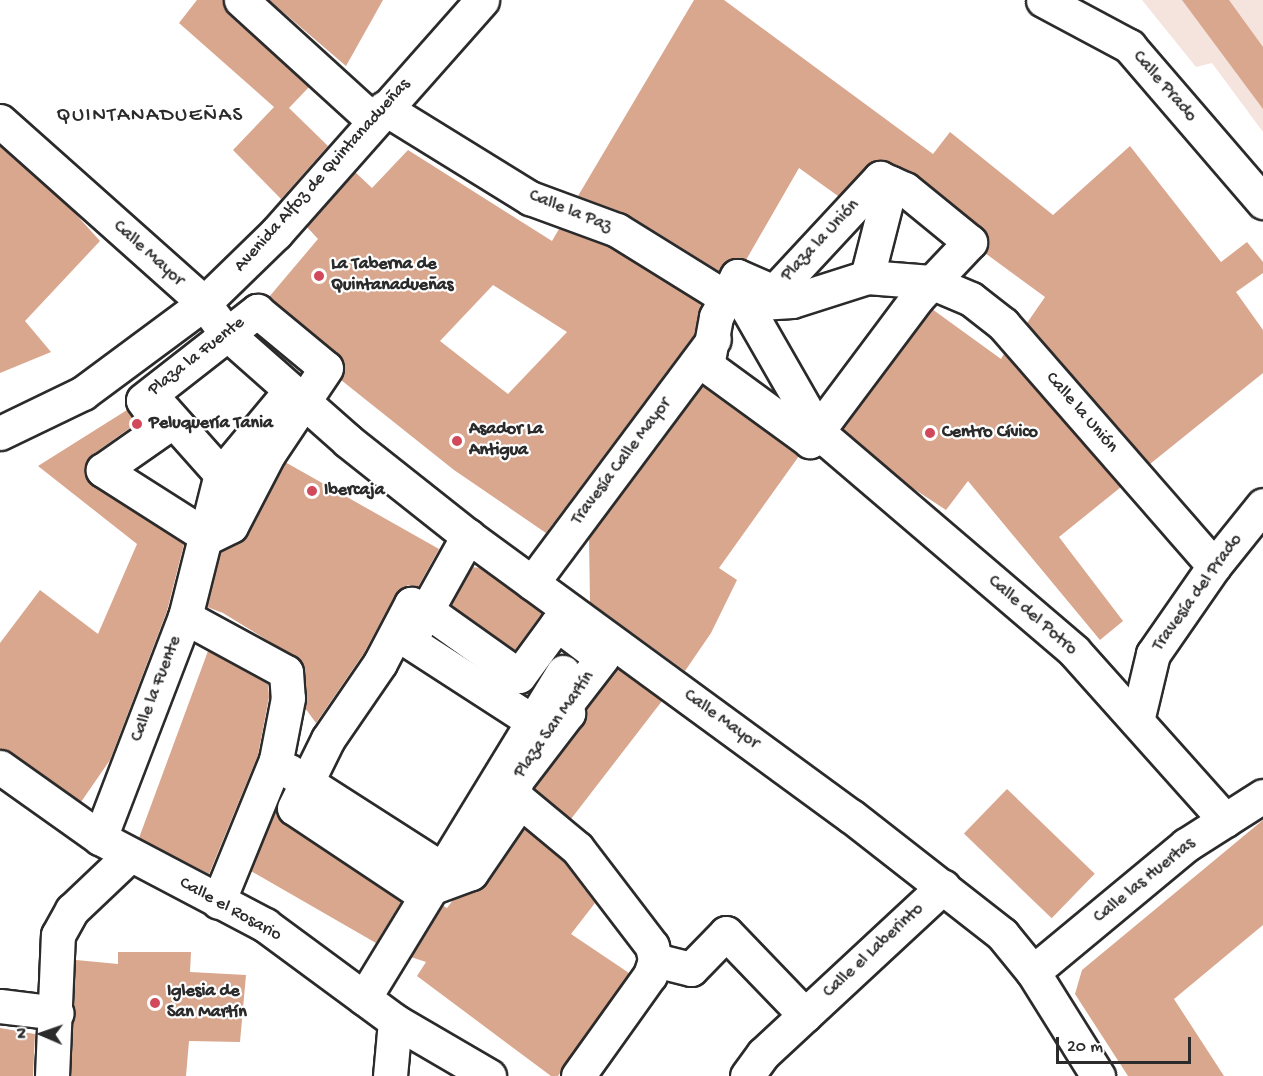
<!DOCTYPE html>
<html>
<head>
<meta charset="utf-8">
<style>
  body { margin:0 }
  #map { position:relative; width:1263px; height:1076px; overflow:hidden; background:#fff; font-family:"Gochi Hand",sans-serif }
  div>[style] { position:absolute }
  .built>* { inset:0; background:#f4e4dd }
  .building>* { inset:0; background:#d9a68e; transform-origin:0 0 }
  .roads { filter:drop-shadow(2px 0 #2b2b2b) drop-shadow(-2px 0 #2b2b2b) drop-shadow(0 2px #2b2b2b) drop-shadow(0 -2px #2b2b2b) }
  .street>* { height:33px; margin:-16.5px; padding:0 16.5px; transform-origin:16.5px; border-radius:16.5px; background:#fff }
  .secondary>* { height:33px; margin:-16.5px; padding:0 16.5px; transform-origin:16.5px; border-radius:16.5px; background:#fff }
  .dots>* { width:16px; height:16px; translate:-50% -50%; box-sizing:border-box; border:3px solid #fff; border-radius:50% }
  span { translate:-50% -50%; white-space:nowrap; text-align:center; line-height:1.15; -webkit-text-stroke:4.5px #fff; paint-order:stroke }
  .street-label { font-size:18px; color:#2b2b2b }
  .poi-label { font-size:18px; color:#2b2b2b; font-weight:700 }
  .left { translate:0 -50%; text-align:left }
  .quarter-label { font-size:21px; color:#2b2b2b; letter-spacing:1.5px }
  .north { position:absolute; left:12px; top:1004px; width:60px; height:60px; -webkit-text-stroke:4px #fff; paint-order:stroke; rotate:272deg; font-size:16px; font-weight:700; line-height:24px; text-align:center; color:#2b2b2b }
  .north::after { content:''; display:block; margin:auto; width:21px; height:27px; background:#2b2b2b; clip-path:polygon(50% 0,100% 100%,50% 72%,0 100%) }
  .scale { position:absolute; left:1056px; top:1037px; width:135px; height:27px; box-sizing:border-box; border:3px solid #2b2b2b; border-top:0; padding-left:8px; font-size:18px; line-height:21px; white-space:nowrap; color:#2b2b2b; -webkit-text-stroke:4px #fff; paint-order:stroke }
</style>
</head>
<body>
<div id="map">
  <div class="built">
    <div style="clip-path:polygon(1142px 0,1263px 0,1263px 132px,1212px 63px,1196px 67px)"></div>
  </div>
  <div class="building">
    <div style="clip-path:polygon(197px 0,223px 0,228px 14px,309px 87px,289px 108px,328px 146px,281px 199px,233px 150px,274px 107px,179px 23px)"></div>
    <div style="clip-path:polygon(269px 0,383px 0,346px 66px)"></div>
    <div style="clip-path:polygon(694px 0,724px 0,933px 154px,950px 132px,1053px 215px,1130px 146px,1221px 262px,1247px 242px,1263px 262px,1263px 273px,1236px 292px,1263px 330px,1263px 373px,1150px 464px,1027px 323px,1045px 297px,985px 253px,988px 236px,982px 228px,913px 172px,876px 160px,838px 196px,799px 168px,746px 260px,727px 260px,719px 271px,627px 214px,578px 196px)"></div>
    <div style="clip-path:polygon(1182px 0,1229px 0,1263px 47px,1263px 109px)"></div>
    <div style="clip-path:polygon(0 146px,72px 210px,100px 241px,25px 321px,51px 352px,0 373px)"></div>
    <div style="clip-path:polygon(evenodd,408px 150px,552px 241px,559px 229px,609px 247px,701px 304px,694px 335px,546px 533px,454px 470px,341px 380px,345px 369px,338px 354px,269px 297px,318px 239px,307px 227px,355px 172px,372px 188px,408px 150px,493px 285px,567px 332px,508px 394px,440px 341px,493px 285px)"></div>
    <div style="clip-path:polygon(932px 309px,1001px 359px,1004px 354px,1121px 487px,1059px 537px,1123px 621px,1100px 640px,968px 481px,946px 510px,908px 485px,843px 429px)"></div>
    <div style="clip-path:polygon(702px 386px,799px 456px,719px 568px,737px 580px,711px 633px,685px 671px,590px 602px,589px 538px)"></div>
    <div style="clip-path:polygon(127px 410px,137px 423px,92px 455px,86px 462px,86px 479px,184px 544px,167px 611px,110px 760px,81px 802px,11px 752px,0 749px,0 643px,40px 590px,98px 634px,137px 544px,38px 466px)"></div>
    <div style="clip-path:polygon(285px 462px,439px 549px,418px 587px,408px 585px,395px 595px,364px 653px,316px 723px,305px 708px,301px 661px,223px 613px,207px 607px,221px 552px,248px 535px)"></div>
    <div style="clip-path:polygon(472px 567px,480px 568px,542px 613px,515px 650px,451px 605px)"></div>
    <div style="clip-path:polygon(208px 651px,268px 684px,269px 697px,258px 755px,209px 874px,139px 838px)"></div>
    <div style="clip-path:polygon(617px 668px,662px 701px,571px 819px,534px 788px,583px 724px,586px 710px)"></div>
    <div style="left:1007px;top:789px;width:122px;height:62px;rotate:44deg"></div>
    <div style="clip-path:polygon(276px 810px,284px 824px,401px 902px,376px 943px,251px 871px)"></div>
    <div style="clip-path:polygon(1263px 820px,1263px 925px,1174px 999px,1224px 1076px,1128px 1076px,1075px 994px,1082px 970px)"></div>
    <div style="clip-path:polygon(524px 829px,563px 861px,595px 903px,571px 934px,629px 973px,558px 1076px,551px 1076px,417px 976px,426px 962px,411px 957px,442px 905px,447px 908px,453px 900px,486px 884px)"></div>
    <div style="clip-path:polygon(118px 952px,191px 952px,190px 972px,246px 975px,240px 1042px,189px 1041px,186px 1076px,71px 1076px,76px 960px,118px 964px)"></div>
    <div style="clip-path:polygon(0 1028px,35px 1034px,33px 1076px,0 1076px)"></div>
  </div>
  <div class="roads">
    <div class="street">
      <div style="left:241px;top:0;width:180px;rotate:42.3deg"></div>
      <div style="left:1043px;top:0;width:98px;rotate:28.1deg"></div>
      <div style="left:1129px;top:46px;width:206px;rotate:49.3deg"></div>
      <div style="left:384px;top:108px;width:172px;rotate:31.7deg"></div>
      <div style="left:530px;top:198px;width:93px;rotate:20.2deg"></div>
      <div style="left:617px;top:230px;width:127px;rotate:31.8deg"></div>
      <div style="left:725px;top:297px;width:21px;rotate:19deg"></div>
      <div style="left:745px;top:304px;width:47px;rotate:-3.7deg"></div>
      <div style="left:792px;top:301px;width:79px;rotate:-17.7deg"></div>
      <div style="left:867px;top:277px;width:64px;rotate:4.5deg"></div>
      <div style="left:931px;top:282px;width:43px;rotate:23deg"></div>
      <div style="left:971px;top:299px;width:41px;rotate:38deg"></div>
      <div style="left:1003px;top:324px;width:321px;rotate:48.9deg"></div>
      <div style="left:0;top:121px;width:273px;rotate:41.7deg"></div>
      <div style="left:204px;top:303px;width:36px;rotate:54deg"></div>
      <div style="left:225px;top:332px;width:164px;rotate:41.5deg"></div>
      <div style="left:348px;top:441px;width:153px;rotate:38.4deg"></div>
      <div style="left:468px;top:536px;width:474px;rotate:36.2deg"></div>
      <div style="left:851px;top:816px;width:192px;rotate:38deg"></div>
      <div style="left:1002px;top:934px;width:49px;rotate:50.8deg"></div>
      <div style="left:1033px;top:972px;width:123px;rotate:58deg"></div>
      <div style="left:880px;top:178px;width:27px;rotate:24deg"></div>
      <div style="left:905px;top:189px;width:84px;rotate:39.2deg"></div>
      <div style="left:970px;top:242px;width:77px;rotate:133.4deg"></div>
      <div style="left:917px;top:298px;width:179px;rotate:126.8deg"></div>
      <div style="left:810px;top:441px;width:127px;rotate:-143.9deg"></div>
      <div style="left:707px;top:366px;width:50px;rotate:-79.6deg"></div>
      <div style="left:716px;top:317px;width:46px;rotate:-62.9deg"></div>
      <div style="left:737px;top:276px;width:40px;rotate:23.4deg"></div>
      <div style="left:774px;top:292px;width:156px;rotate:-47.1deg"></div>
      <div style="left:867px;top:277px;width:97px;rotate:-75.7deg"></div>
      <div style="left:745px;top:304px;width:149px;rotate:60.2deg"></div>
      <div style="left:819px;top:433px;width:335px;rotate:40.5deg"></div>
      <div style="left:1074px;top:651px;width:227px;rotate:48.2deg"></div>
      <div style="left:257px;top:311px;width:89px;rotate:39.6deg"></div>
      <div style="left:326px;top:368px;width:102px;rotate:123.8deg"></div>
      <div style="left:269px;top:453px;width:82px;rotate:117.5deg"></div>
      <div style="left:231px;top:526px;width:25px;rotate:154deg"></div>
      <div style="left:208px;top:537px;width:125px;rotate:-147.5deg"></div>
      <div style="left:103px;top:470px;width:73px;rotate:-35deg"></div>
      <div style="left:163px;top:428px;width:34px;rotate:-126deg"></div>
      <div style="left:143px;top:400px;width:145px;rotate:-38deg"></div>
      <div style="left:155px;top:400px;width:99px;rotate:48.3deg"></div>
      <div style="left:532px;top:583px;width:304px;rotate:-53.3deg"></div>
      <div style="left:411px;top:604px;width:16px;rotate:22deg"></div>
      <div style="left:426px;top:610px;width:114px;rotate:35.4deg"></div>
      <div style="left:519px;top:676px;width:64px;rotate:-53.8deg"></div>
      <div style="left:557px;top:624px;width:56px;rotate:37.1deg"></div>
      <div style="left:602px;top:658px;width:66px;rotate:127.6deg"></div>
      <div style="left:562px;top:710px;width:7px;rotate:27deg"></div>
      <div style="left:568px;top:713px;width:86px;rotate:127.4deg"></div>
      <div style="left:516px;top:781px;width:32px;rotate:97deg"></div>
      <div style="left:512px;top:813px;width:73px;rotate:124.3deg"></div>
      <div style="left:471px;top:873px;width:54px;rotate:159.6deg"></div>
      <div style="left:420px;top:892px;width:151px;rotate:-146.3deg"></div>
      <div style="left:294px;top:808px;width:77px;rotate:-63.8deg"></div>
      <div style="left:328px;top:739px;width:92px;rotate:-55.6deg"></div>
      <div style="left:380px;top:663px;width:67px;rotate:-62.3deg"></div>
      <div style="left:185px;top:617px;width:115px;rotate:28.6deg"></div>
      <div style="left:286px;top:672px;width:26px;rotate:86deg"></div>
      <div style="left:288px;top:698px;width:63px;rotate:101deg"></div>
      <div style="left:276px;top:760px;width:153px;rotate:112.2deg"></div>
      <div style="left:416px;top:629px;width:107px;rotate:-60.8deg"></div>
      <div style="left:410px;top:642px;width:145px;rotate:32.9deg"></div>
      <div style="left:1137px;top:721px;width:69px;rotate:-76.6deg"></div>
      <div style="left:1153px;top:654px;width:107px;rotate:-55.3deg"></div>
      <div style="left:1214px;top:566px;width:78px;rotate:-51.2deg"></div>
      <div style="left:0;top:767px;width:123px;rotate:35.4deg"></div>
      <div style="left:100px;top:838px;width:187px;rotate:27.8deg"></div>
      <div style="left:265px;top:925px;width:162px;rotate:36.4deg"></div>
      <div style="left:395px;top:1021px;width:109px;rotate:30.3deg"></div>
      <div style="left:289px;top:771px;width:182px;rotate:32.6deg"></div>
      <div style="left:501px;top:785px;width:99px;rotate:39.7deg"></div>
      <div style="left:577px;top:848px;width:123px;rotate:52.6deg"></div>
      <div style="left:652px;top:946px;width:14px;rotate:78deg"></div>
      <div style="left:655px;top:960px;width:16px;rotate:108deg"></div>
      <div style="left:650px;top:975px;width:124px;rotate:125.5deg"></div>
      <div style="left:100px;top:838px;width:237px;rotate:-69deg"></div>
      <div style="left:185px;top:617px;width:147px;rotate:-75.9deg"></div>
      <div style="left:221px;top:474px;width:94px;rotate:-50.2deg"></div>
      <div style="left:655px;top:960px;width:37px;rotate:14deg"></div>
      <div style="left:691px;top:969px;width:50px;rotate:-45.8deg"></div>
      <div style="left:726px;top:933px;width:114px;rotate:46.1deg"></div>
      <div style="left:1033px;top:972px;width:199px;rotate:-39.7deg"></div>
      <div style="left:1186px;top:845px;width:91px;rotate:-32.5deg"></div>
      <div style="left:364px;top:998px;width:382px;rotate:-58.6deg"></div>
      <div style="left:0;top:1006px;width:57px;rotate:7deg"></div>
      <div style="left:52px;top:1076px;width:141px;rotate:-87.6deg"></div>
      <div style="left:58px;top:935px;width:29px;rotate:-61deg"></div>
      <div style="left:72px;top:910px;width:80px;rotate:-43.5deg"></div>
      <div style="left:390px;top:1076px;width:55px;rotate:-84.8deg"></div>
      <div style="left:747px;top:1076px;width:27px;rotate:-54deg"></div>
      <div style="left:763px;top:1054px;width:246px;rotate:-42.9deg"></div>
    </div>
    <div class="secondary">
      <div style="left:0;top:433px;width:92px;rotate:-25.7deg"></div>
      <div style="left:83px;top:393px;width:151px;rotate:-36.6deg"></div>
      <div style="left:204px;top:303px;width:100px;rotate:-44.2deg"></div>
      <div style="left:276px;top:233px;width:311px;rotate:-48.5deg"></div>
    </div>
  </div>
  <div class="dots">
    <div style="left:319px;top:276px;background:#d1495b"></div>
    <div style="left:137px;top:424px;background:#d1495b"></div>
    <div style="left:930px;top:433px;background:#d1495b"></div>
    <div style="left:457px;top:441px;background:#d1495b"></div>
    <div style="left:312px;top:491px;background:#d1495b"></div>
    <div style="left:155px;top:1003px;background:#d1495b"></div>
  </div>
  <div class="street-label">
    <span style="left:1164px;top:87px;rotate:49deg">Calle Prado</span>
    <span style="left:323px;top:176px;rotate:-48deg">Avenida Alfoz de Quintanadueñas</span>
    <span style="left:570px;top:212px;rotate:22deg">Calle la Paz</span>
    <span style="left:821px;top:241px;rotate:-47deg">Plaza la Unión</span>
    <span style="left:148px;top:254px;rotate:42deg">Calle Mayor</span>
    <span style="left:197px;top:357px;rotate:-38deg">Plaza la Fuente</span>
    <span style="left:1081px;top:413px;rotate:49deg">Calle la Unión</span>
    <span style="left:622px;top:462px;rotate:-53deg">Travesía Calle Mayor</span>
    <span style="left:1198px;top:593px;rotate:-54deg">Travesía del Prado</span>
    <span style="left:1032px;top:616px;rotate:41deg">Calle del Potro</span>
    <span style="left:157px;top:689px;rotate:-69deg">Calle la Fuente</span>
    <span style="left:721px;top:720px;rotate:36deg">Calle Mayor</span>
    <span style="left:555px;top:725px;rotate:-55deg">Plaza San Martín</span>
    <span style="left:1145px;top:881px;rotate:-39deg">Calle las Huertas</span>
    <span style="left:230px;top:910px;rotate:29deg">Calle el Rosario</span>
    <span style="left:874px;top:951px;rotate:-43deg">Calle el Laberinto</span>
  </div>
  <div class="poi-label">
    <span class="left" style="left:331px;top:276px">La Taberna de<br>Quintanadueñas</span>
    <span class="left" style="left:149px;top:424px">Peluquería Tania</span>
    <span class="left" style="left:469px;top:441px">Asador La<br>Antigua</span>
    <span class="left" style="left:942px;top:433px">Centro Cívico</span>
    <span class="left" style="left:324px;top:491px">Ibercaja</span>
    <span class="left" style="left:167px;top:1003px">Iglesia de<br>San Martín</span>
  </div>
  <div class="quarter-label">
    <span style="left:150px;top:117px">QUINTANADUEÑAS</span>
  </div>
  <div class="north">N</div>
  <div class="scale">20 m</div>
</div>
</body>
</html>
